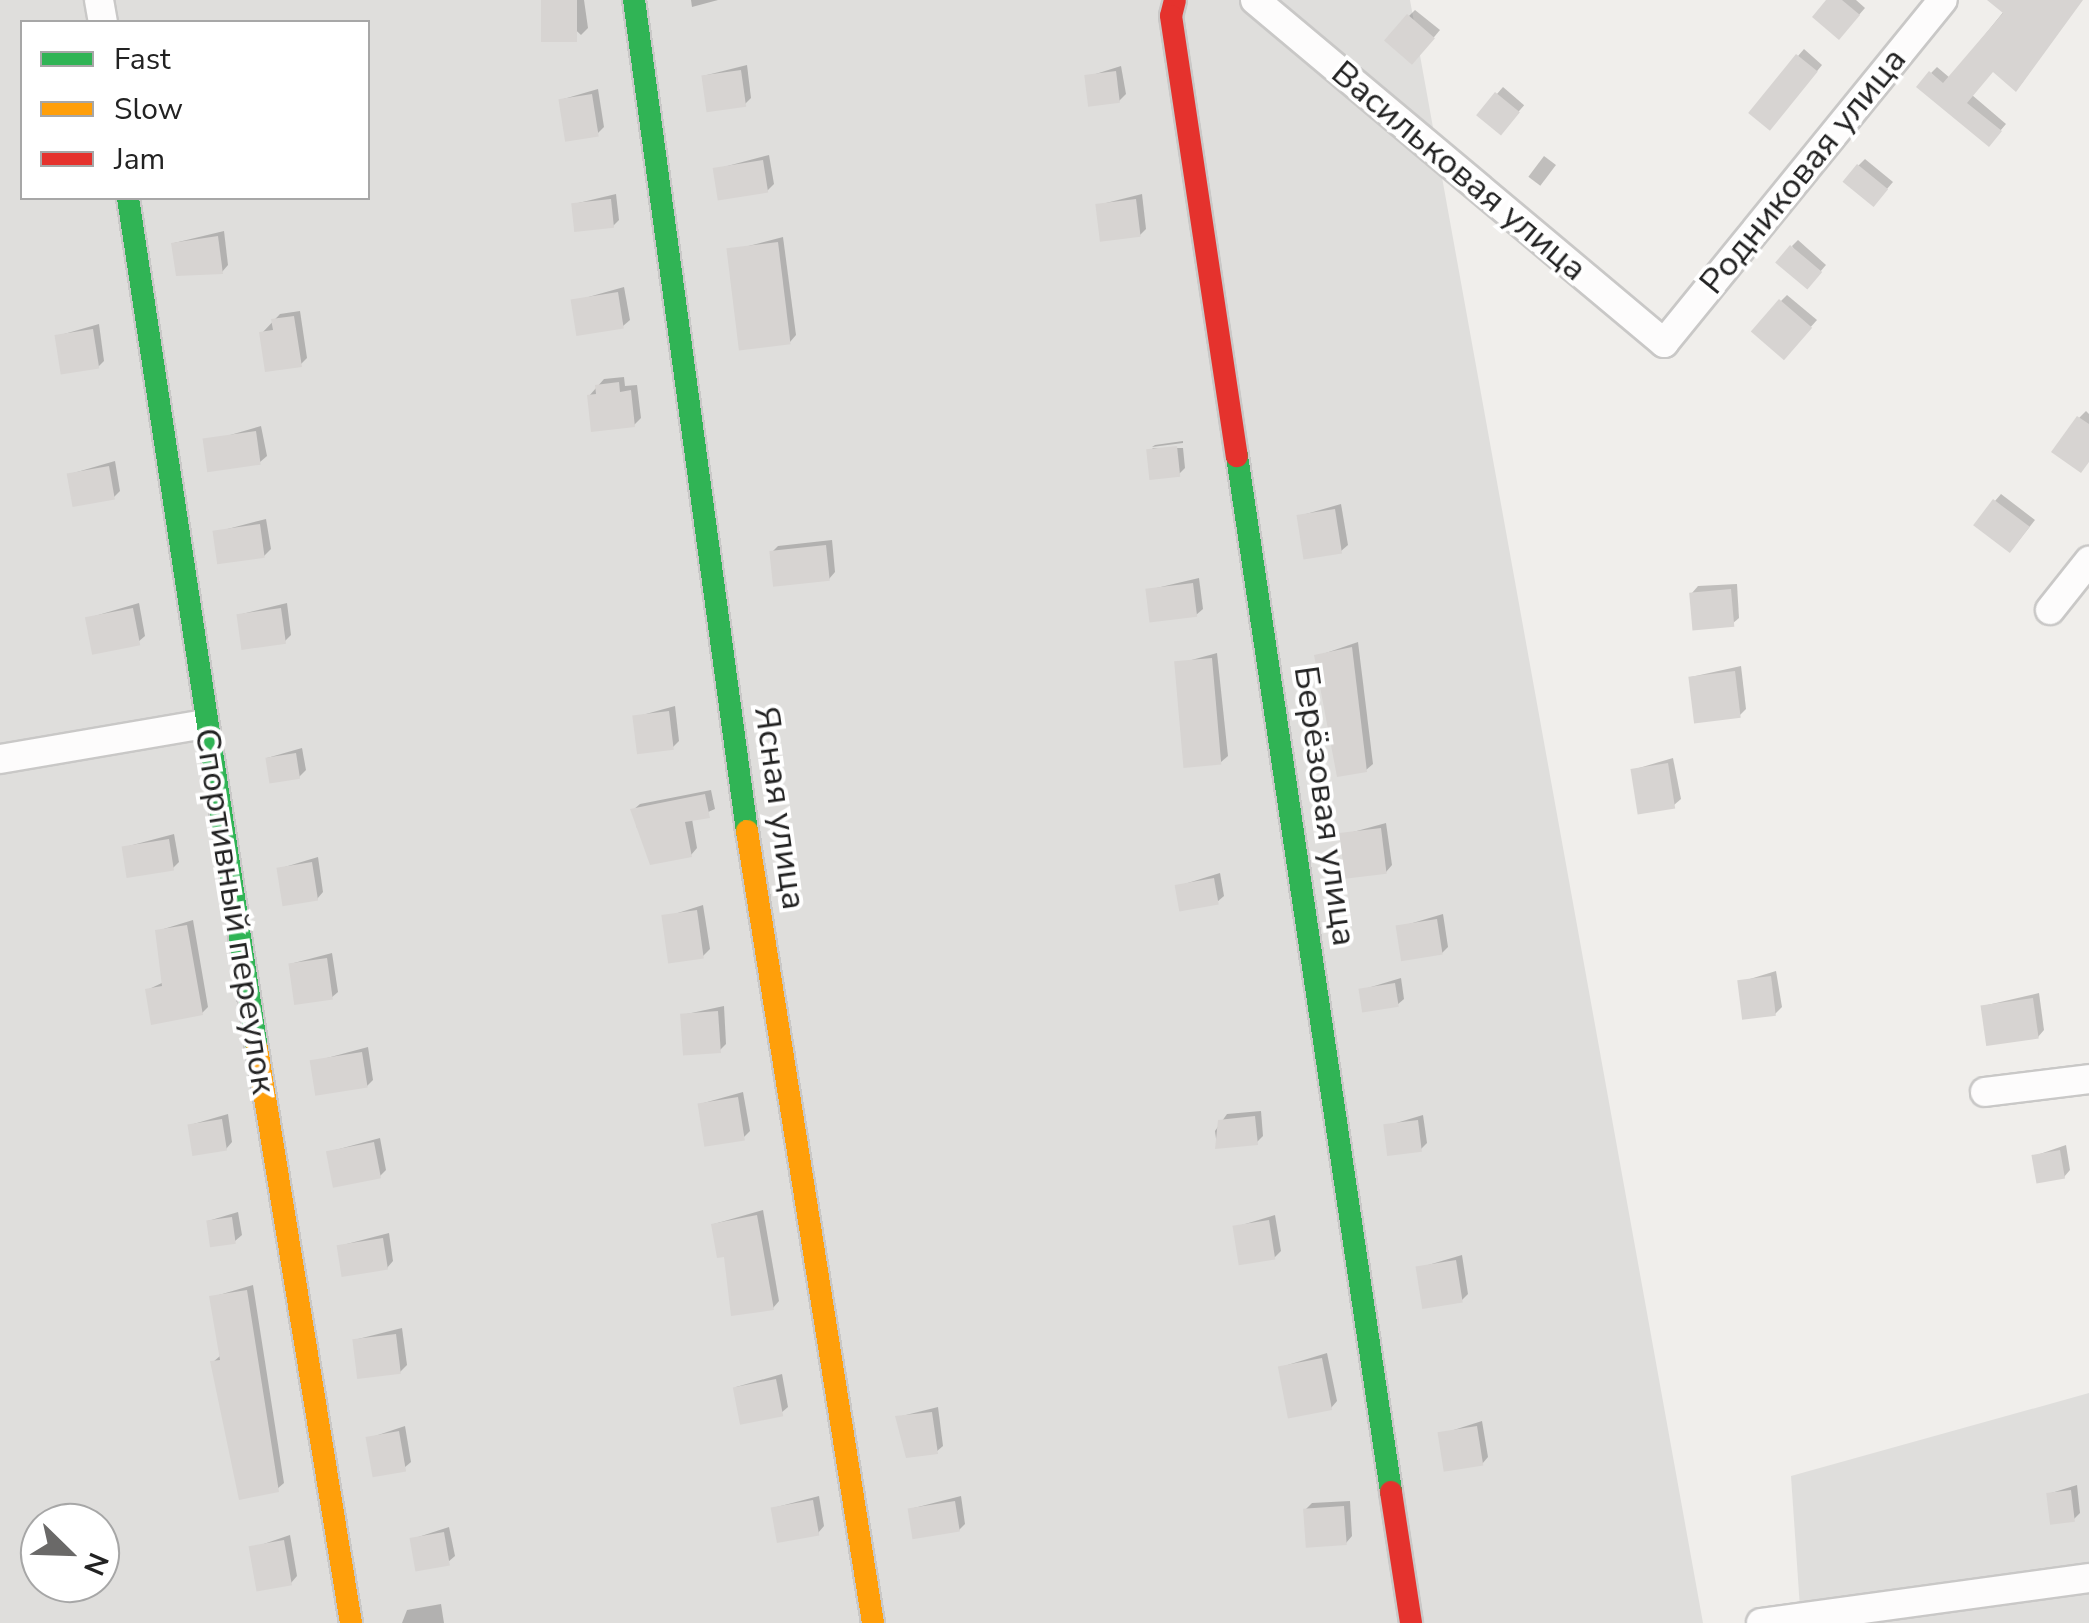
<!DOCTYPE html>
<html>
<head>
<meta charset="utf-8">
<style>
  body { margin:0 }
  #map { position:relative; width:2089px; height:1623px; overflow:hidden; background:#f0eeeb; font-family:"Nunito Sans",sans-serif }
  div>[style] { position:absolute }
  .residential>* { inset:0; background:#dfdedc }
  .shadow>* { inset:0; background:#0003; transform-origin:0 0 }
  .building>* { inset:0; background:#d7d4d2; transform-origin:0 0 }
  .roads { filter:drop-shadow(2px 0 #c9c8c7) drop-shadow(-2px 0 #c9c8c7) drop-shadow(0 2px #c9c8c7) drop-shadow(0 -2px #c9c8c7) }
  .street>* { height:28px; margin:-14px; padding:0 14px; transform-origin:14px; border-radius:14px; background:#fdfcfc }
  .fast>* { height:22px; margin:-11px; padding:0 11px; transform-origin:11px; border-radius:11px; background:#30b455 }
  .slow>* { height:22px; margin:-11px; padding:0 11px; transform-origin:11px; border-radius:11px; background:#ff9f0a }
  .jam>* { height:22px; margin:-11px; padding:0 11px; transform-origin:11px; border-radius:11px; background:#e5322d }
  span { translate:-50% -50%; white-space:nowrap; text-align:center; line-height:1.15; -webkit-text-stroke:8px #fff; paint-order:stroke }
  .street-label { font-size:35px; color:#222 }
  .legend { position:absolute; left:20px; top:20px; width:350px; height:180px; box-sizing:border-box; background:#fff; border:2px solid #a7a7a7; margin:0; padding:12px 18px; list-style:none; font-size:30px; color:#222 }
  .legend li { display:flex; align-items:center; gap:20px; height:50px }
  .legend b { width:50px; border:2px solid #a7a7a7 }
  .north { position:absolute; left:20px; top:1503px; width:100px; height:100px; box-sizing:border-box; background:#fff; border:2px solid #a7a7a7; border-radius:50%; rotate:113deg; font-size:28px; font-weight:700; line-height:40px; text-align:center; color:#222 }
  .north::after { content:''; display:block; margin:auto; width:35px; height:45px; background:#6a6968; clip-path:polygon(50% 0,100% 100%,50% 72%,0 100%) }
</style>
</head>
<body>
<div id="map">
  <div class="residential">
    <div style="clip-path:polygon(evenodd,0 0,1410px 0,1703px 1623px,0 1623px,0 0,22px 22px,368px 22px,368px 198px,22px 198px,22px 22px,0 0,40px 1523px,100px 1523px,100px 1583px,40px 1583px,40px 1523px)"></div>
    <div style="clip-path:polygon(2089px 1393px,2089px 1623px,1801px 1623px,1791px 1476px)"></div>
  </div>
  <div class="shadow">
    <div style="clip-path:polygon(544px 0,584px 0,588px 28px,581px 35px)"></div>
    <div style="clip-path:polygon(691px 0,718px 0,692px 7px)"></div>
    <div style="clip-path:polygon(1829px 0,1856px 0,1865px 8px,1845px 31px)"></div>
    <div style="clip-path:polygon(2013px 0,2080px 0,2022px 83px,1994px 69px,1972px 95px,2006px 124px,1995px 137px,1931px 73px,1937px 67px,1950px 78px)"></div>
    <div style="clip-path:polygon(1415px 10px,1440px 30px,1419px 55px,1409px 16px)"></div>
    <div style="clip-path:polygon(1804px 49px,1822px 65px,1776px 122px,1798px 56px)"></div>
    <div style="clip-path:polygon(747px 65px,751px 98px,745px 104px,703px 76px)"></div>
    <div style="clip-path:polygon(1121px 66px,1126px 94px,1119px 101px,1086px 77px)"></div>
    <div style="left:1503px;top:87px;width:28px;height:36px;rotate:41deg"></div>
    <div style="clip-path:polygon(598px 89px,604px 127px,598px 133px,560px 100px)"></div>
    <div style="clip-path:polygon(769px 155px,774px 184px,767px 191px,716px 169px)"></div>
    <div style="left:1544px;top:156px;width:15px;height:26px;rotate:37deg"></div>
    <div style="clip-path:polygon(1865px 159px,1893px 182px,1880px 197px,1858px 166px)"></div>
    <div style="clip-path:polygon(616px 194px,619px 220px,613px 226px,574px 204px)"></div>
    <div style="clip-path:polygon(1142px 194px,1146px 229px,1140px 235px,1098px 205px)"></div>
    <div style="clip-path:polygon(224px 231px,228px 265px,222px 272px,174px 243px)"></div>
    <div style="clip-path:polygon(783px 237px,796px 335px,790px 342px,729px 251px)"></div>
    <div style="clip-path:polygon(1798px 240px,1826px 265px,1813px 280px,1792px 246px)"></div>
    <div style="clip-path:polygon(624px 287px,630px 320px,623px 326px,574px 301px)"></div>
    <div style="clip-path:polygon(1787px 295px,1817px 320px,1784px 357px,1781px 301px)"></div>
    <div style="clip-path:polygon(300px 311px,307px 358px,301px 364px,262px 333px,280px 314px)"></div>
    <div style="clip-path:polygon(99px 324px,104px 361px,98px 367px,57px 336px)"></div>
    <div style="clip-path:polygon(624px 377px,625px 386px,637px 385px,641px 418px,634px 425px,589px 396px,604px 379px)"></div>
    <div style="clip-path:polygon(2086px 411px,2089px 414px,2089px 461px,2079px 418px)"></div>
    <div style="clip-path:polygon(261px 426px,267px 456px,260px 462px,206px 442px)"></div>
    <div style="clip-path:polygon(1183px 441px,1183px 443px,1152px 447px,1155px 445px)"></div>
    <div style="clip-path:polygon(1152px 448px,1183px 448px,1185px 468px,1179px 474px)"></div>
    <div style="clip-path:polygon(115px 461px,120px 491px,114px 497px,70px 474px)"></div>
    <div style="clip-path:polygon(2001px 494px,2035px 520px,2016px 544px,1995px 501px)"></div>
    <div style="clip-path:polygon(1341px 504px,1348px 545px,1341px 551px,1299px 516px)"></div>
    <div style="clip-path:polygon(266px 519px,271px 549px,264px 556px,216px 532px)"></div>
    <div style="clip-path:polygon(832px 540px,835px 572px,829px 579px,772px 552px,778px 546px)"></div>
    <div style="clip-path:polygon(1199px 578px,1203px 609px,1196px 615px,1148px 590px)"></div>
    <div style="clip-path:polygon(1737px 584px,1739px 618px,1732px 624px,1692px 593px,1698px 586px)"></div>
    <div style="clip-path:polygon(139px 603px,145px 636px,138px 642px,88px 618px)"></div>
    <div style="clip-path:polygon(287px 603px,291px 635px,285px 641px,238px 615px)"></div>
    <div style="clip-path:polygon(1358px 642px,1373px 764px,1366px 770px,1317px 656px)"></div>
    <div style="clip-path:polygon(1217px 653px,1228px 756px,1221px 762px,1177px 664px)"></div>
    <div style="clip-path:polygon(1741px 666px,1746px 709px,1740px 715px,1691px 677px)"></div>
    <div style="clip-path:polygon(675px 706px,679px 741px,673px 747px,635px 717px)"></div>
    <div style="clip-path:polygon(302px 748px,306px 770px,299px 777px,267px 758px)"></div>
    <div style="clip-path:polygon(1673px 758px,1681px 799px,1674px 805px,1632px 770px)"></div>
    <div style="clip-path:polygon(711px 790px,715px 809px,692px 819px,697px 848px,691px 855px,637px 828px,633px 810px,640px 804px)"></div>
    <div style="clip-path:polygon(1386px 823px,1392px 865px,1386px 872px,1342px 835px)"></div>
    <div style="clip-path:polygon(174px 834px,179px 862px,173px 868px,125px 847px)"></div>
    <div style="clip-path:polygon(318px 857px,323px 892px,317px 899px,278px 869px)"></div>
    <div style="clip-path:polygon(1220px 873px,1224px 896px,1217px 902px,1178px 886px)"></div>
    <div style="clip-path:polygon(703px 905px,710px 949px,703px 956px,665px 917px)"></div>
    <div style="clip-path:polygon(1443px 914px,1448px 947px,1442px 953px,1399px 927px)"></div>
    <div style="clip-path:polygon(193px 920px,208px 1007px,202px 1013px,147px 990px,164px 982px,157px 931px)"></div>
    <div style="clip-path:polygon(332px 953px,338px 992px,331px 998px,290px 964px)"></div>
    <div style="clip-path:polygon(1776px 971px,1782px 1007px,1775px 1014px,1740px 982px)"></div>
    <div style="clip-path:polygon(1401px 978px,1404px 999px,1397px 1005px,1361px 990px)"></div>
    <div style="clip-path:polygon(2039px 993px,2044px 1030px,2038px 1037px,1983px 1006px)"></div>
    <div style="clip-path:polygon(724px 1006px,726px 1044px,720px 1050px,682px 1015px)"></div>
    <div style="clip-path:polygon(368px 1047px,373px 1080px,367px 1086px,312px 1062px)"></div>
    <div style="clip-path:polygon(743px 1092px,750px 1131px,743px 1138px,700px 1104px)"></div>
    <div style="clip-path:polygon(1261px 1111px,1263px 1136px,1257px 1142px,1217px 1146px,1215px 1131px,1227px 1114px)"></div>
    <div style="clip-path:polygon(228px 1114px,232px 1142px,226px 1149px,190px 1125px)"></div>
    <div style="clip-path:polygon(1423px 1115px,1427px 1143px,1421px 1149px,1386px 1126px)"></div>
    <div style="clip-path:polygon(380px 1138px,386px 1170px,380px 1176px,328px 1152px)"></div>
    <div style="clip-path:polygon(2066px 1145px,2070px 1170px,2064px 1177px,2034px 1156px)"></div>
    <div style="clip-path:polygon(763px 1210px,779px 1301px,773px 1308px,726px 1254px,714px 1224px)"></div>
    <div style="clip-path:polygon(238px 1212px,242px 1235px,235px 1241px,208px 1221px)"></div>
    <div style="clip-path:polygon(1275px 1215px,1281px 1251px,1274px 1258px,1235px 1227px)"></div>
    <div style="clip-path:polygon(389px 1233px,393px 1261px,387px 1268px,339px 1246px)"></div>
    <div style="clip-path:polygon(1462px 1255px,1468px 1294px,1462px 1300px,1418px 1268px)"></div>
    <div style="clip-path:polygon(253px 1285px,284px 1483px,277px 1489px,213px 1362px,220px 1356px,212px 1297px)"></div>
    <div style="clip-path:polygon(402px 1328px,407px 1365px,400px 1372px,354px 1340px)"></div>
    <div style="clip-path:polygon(1327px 1353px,1337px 1401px,1331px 1408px,1281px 1367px)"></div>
    <div style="clip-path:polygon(782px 1374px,788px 1407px,781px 1413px,736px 1387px)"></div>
    <div style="clip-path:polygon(938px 1407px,943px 1446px,936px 1452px,898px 1417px)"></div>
    <div style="clip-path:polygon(1482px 1421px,1488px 1457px,1482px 1464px,1441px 1434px)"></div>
    <div style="clip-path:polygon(405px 1426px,411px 1462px,404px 1468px,369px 1438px)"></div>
    <div style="clip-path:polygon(2077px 1485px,2080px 1513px,2074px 1519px,2048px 1494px)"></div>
    <div style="clip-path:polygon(819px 1496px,824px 1526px,818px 1533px,773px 1508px)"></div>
    <div style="clip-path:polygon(961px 1496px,965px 1524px,959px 1530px,910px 1509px)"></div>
    <div style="clip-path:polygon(1350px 1501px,1352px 1536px,1346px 1543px,1305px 1510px,1312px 1503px)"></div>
    <div style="clip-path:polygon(449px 1527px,455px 1556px,448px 1562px,412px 1539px)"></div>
    <div style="clip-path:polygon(290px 1535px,297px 1576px,291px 1583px,252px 1548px)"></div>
    <div style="clip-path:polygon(441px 1604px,444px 1623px,402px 1623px,407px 1610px)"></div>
  </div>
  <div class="building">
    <div style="left:541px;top:0;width:36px;height:42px"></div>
    <div style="clip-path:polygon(1826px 0,1842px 0,1860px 15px,1839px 40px,1812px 17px)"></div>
    <div style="clip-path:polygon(1987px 0,2083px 0,2016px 92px,1993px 72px,1967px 103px,2002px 131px,1989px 147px,1916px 87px,1929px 71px,1943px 83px,2003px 13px)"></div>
    <div style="left:1407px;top:14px;width:37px;height:35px;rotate:41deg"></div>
    <div style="left:1796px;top:54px;width:28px;height:76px;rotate:39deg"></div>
    <div style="left:741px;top:70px;width:37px;height:40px;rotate:82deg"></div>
    <div style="left:1116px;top:71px;width:32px;height:32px;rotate:83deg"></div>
    <div style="left:1495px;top:92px;width:32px;height:30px;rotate:39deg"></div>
    <div style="left:592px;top:94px;width:43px;height:34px;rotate:81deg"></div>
    <div style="left:763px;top:160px;width:33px;height:51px;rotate:81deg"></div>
    <div style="left:1857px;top:164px;width:40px;height:23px;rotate:39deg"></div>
    <div style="left:611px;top:199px;width:29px;height:40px;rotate:84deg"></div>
    <div style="left:1136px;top:199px;width:38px;height:41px;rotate:83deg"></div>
    <div style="clip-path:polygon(218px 236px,223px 274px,176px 276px,171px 243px)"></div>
    <div style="left:778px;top:242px;width:103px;height:52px;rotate:83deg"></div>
    <div style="left:1790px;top:245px;width:42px;height:23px;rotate:40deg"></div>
    <div style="left:618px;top:292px;width:37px;height:48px;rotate:81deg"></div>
    <div style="left:1779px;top:299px;width:44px;height:43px;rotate:41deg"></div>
    <div style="clip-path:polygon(294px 316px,302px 367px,265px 372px,259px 332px,273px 330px,271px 319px)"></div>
    <div style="left:93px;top:329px;width:40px;height:39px;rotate:81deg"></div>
    <div style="clip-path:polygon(619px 382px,620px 392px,631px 390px,635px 427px,591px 432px,587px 395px,596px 394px,595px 385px)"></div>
    <div style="clip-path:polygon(2077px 416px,2089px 424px,2089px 462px,2081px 473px,2051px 452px)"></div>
    <div style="left:256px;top:431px;width:34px;height:54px;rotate:82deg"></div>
    <div style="left:1177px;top:446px;width:31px;height:31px;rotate:84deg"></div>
    <div style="left:109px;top:466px;width:34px;height:43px;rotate:80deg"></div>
    <div style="left:1993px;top:499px;width:46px;height:33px;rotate:37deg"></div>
    <div style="left:1335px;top:509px;width:45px;height:39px;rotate:81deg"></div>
    <div style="left:260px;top:524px;width:34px;height:48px;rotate:82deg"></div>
    <div style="left:826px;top:545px;width:36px;height:57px;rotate:84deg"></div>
    <div style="left:1193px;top:583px;width:34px;height:48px;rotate:83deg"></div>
    <div style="left:1731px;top:589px;width:38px;height:42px;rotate:85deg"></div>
    <div style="left:133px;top:608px;width:38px;height:49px;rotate:79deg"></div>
    <div style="left:281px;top:608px;width:36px;height:45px;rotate:82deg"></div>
    <div style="clip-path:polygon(1352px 647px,1367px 772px,1337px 777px,1314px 655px)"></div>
    <div style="left:1212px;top:658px;width:107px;height:38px;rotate:85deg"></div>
    <div style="left:1735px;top:671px;width:47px;height:47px;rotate:83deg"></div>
    <div style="left:669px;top:711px;width:39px;height:37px;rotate:83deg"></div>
    <div style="left:296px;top:753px;width:26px;height:31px;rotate:81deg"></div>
    <div style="left:1668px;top:763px;width:46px;height:38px;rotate:81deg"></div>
    <div style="clip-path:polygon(705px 794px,710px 818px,685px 822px,692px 857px,650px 865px,630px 809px)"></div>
    <div style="left:1381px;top:828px;width:46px;height:42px;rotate:83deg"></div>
    <div style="left:169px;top:839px;width:32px;height:48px;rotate:81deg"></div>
    <div style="left:312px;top:862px;width:39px;height:36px;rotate:81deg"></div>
    <div style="left:1214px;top:878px;width:27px;height:40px;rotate:80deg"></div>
    <div style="left:697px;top:910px;width:49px;height:36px;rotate:82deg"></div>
    <div style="left:1437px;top:919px;width:36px;height:42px;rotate:81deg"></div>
    <div style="clip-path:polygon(187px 925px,203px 1015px,151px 1025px,145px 989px,162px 986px,155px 930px)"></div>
    <div style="left:327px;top:958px;width:42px;height:39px;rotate:82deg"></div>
    <div style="left:1771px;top:976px;width:40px;height:34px;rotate:83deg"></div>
    <div style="left:1395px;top:983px;width:24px;height:37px;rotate:81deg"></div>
    <div style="left:2033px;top:998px;width:41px;height:53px;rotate:82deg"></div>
    <div style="left:718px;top:1011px;width:42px;height:38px;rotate:86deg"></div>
    <div style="left:362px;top:1052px;width:36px;height:53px;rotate:81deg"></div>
    <div style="left:738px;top:1097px;width:44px;height:41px;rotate:81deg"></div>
    <div style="clip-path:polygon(1255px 1116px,1258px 1145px,1215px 1149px,1218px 1120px)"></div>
    <div style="left:222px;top:1119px;width:32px;height:35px;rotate:81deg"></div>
    <div style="left:1418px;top:1120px;width:32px;height:35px;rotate:83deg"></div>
    <div style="left:374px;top:1142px;width:37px;height:49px;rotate:79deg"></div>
    <div style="left:2060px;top:1150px;width:29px;height:29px;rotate:80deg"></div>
    <div style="clip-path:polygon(757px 1215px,774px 1310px,731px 1316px,724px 1257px,717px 1258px,711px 1224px)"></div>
    <div style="left:232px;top:1217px;width:27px;height:26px;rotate:82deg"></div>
    <div style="left:1269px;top:1220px;width:40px;height:37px;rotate:81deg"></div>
    <div style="left:383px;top:1238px;width:32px;height:47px;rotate:81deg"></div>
    <div style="left:1456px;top:1260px;width:43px;height:41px;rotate:81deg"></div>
    <div style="clip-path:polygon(247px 1290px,279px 1492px,239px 1500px,210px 1361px,220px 1360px,209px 1296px)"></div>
    <div style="left:396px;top:1334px;width:40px;height:44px;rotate:83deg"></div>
    <div style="left:1322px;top:1358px;width:53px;height:45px;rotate:79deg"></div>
    <div style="left:776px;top:1379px;width:38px;height:44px;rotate:79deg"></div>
    <div style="clip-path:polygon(932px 1412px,938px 1454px,906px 1458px,895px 1416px)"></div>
    <div style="left:1477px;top:1426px;width:40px;height:40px;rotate:81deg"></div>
    <div style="left:399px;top:1431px;width:41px;height:34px;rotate:80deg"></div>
    <div style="left:2071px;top:1490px;width:32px;height:25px;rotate:83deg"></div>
    <div style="left:813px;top:1500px;width:36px;height:43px;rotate:80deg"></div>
    <div style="left:955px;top:1501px;width:31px;height:48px;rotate:81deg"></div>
    <div style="left:1344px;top:1506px;width:39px;height:41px;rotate:86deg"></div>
    <div style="left:444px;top:1532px;width:34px;height:35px;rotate:80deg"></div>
    <div style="left:284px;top:1540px;width:46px;height:36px;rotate:80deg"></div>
  </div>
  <div class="roads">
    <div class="street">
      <div style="left:99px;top:0;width:22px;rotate:80deg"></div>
      <div style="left:1255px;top:0;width:534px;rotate:39.98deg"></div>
      <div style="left:1664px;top:343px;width:442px;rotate:-50.9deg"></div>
      <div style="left:2050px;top:610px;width:63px;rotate:-51.5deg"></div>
      <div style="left:0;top:759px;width:207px;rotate:-9.7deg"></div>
      <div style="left:1985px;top:1092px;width:105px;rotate:-7.1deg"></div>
      <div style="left:1761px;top:1623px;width:331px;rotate:-7.8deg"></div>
    </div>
    <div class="fast">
      <div style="left:634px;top:0;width:839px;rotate:82.26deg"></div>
      <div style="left:128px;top:198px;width:861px;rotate:81.38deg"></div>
      <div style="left:1237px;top:456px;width:1047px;rotate:81.54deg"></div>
    </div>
    <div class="slow">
      <div style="left:747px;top:831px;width:802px;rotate:80.96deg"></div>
      <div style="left:257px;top:1049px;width:582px;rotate:80.7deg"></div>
    </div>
    <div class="jam">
      <div style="left:1175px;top:0;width:16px;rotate:104deg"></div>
      <div style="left:1171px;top:16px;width:445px;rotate:81.5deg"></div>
      <div style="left:1391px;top:1492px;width:133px;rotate:81.3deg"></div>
    </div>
  </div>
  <div class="street-label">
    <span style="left:1459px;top:171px;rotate:40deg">Васильковая улица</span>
    <span style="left:1803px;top:171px;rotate:-51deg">Родниковая улица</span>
    <span style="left:1325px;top:806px;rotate:82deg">Берёзовая улица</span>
    <span style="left:780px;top:808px;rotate:82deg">Ясная улица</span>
    <span style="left:235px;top:911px;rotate:81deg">Спортивный переулок</span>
  </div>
  <ul class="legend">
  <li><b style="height:12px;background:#30b455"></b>Fast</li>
  <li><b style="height:12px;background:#ff9f0a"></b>Slow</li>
  <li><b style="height:12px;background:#e5322d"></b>Jam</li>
  </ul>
  <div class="north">N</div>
</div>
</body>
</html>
